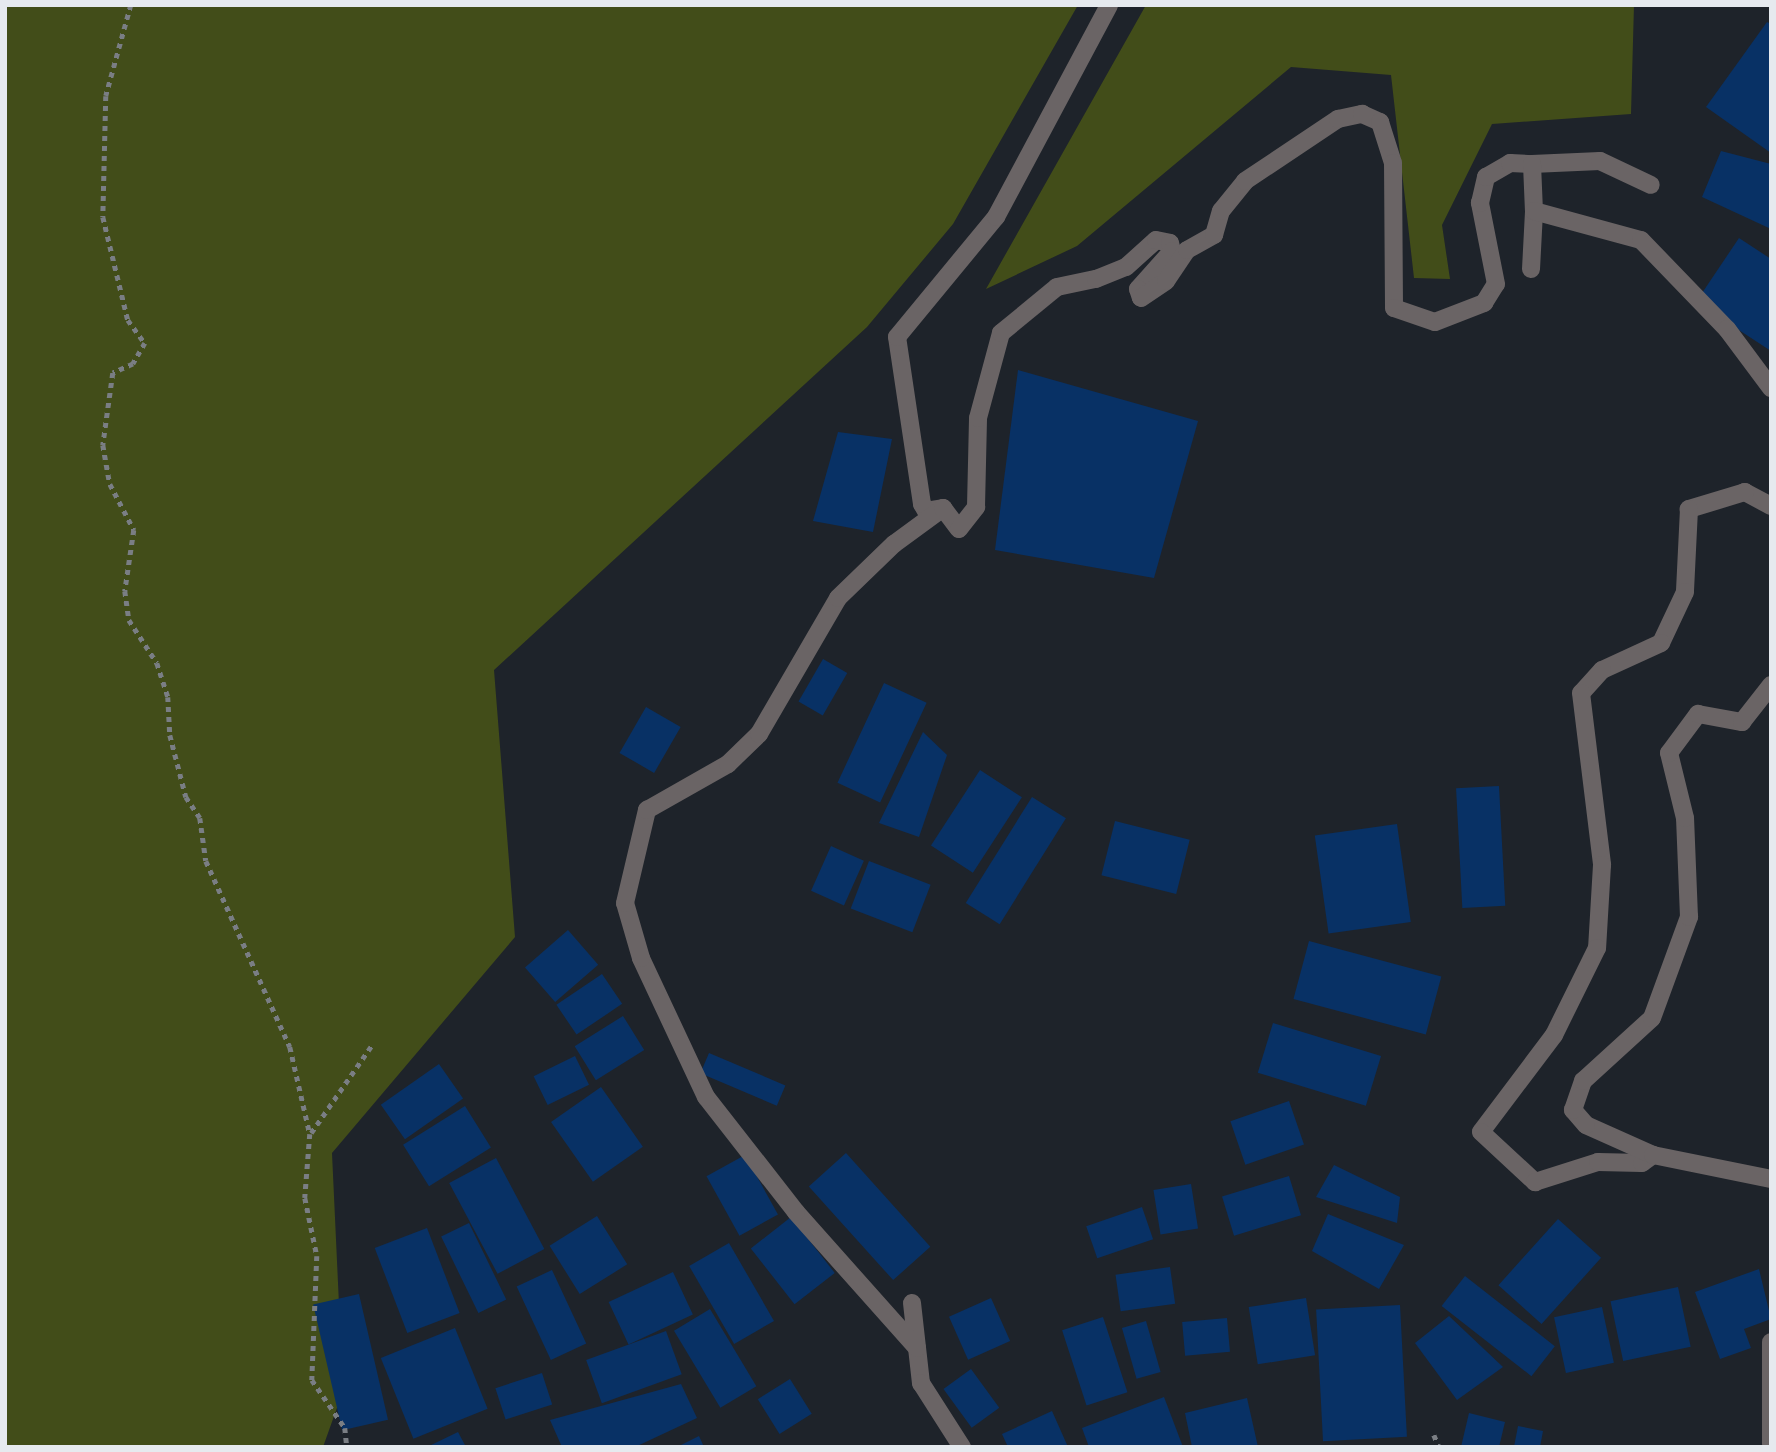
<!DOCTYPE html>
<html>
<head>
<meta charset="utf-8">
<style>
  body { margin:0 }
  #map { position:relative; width:1776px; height:1452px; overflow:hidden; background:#1e232a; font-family:Jost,sans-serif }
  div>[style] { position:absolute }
  .forest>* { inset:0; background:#424d19 }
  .building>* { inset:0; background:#083165; transform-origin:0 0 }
  .path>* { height:4.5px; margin-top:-2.25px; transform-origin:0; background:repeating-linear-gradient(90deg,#7a7e84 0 5px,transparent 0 10px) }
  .street>* { height:18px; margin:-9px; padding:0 9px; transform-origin:9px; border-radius:9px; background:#6a6465 }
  span { translate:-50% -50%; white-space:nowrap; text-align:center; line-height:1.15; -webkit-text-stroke:6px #0a0c0f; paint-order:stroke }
  .frame { position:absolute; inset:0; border:7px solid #e6eaef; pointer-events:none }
</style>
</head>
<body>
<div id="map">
  <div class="forest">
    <div style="clip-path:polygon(5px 5px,1078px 5px,953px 224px,867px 327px,494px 670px,515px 937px,332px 1153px,343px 1391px,323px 1447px,5px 1447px)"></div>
    <div style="clip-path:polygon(1146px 5px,1634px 5px,1631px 114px,1492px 124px,1442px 225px,1450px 279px,1414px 278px,1391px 75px,1291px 67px,1077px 246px,986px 289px)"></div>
  </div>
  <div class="building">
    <div style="clip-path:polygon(1767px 22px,1771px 24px,1771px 153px,1706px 107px)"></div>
    <div style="clip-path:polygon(1721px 151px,1771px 164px,1771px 229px,1702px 197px)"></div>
    <div style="clip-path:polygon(1739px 238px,1771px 259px,1771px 351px,1696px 302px)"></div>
    <div style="clip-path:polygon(1018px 370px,1198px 421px,1154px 578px,995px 550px)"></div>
    <div style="clip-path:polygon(838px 432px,892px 439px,873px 532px,813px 521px)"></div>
    <div style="left:823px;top:659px;width:28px;height:49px;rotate:30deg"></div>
    <div style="left:884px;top:683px;width:47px;height:110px;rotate:25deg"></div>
    <div style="left:646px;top:707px;width:40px;height:53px;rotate:30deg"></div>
    <div style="clip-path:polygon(923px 732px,947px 755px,919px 837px,879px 823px)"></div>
    <div style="left:980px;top:770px;width:50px;height:90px;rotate:33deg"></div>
    <div style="left:1499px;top:786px;width:120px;height:43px;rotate:87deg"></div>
    <div style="left:1032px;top:797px;width:40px;height:125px;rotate:32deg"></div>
    <div style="left:1115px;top:821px;width:77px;height:56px;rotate:14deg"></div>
    <div style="left:1397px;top:824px;width:99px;height:83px;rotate:82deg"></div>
    <div style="left:831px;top:846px;width:36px;height:49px;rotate:24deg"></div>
    <div style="left:869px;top:861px;width:66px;height:51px;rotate:21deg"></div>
    <div style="left:568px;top:930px;width:46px;height:57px;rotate:49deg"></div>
    <div style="left:1309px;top:941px;width:137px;height:60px;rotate:15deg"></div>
    <div style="left:602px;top:974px;width:36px;height:55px;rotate:56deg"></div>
    <div style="left:623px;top:1016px;width:40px;height:57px;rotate:58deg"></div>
    <div style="left:1273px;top:1023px;width:113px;height:52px;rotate:17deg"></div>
    <div style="left:709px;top:1053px;width:83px;height:22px;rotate:23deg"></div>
    <div style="left:575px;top:1056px;width:32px;height:46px;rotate:64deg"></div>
    <div style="left:439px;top:1064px;width:42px;height:71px;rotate:55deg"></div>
    <div style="left:601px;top:1087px;width:73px;height:61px;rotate:55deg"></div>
    <div style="left:1289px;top:1101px;width:46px;height:62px;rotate:71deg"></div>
    <div style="left:465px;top:1106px;width:49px;height:73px;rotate:58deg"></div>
    <div style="left:846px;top:1153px;width:126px;height:50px;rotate:48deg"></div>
    <div style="left:745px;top:1155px;width:68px;height:44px;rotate:61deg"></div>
    <div style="left:496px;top:1158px;width:103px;height:53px;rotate:62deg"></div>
    <div style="clip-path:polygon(1334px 1165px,1400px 1197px,1397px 1223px,1316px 1197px)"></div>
    <div style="left:1289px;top:1176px;width:41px;height:70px;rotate:73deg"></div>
    <div style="left:1191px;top:1184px;width:45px;height:38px;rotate:81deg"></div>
    <div style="left:1142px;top:1207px;width:34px;height:59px;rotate:71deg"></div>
    <div style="clip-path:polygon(1328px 1214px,1404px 1245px,1379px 1289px,1312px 1251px)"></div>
    <div style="left:597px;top:1216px;width:57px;height:56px;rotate:58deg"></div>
    <div style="left:791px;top:1217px;width:71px;height:51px;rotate:52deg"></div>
    <div style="left:1558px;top:1219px;width:58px;height:89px;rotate:42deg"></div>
    <div style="left:469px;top:1223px;width:85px;height:31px;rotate:64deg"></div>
    <div style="left:427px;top:1228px;width:91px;height:56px;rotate:69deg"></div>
    <div style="left:729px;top:1243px;width:90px;height:46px;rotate:60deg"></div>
    <div style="left:1170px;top:1267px;width:37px;height:55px;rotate:82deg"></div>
    <div style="clip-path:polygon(1759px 1269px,1771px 1319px,1744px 1329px,1751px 1348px,1720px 1359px,1695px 1292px)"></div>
    <div style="left:552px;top:1270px;width:81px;height:39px;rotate:65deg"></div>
    <div style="left:673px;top:1272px;width:47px;height:71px;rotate:65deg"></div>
    <div style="left:1465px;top:1276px;width:114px;height:38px;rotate:38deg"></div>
    <div style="left:1678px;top:1287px;width:61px;height:69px;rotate:78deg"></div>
    <div style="left:359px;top:1294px;width:129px;height:47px;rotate:77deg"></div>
    <div style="left:991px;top:1298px;width:47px;height:46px;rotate:66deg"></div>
    <div style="left:1306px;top:1298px;width:58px;height:58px;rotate:81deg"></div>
    <div style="left:1400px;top:1305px;width:132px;height:84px;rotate:87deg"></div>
    <div style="left:1602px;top:1307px;width:57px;height:49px;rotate:78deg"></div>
    <div style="left:710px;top:1309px;width:90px;height:42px;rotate:59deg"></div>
    <div style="clip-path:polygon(1449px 1316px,1503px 1367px,1457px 1400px,1415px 1343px)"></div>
    <div style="left:1103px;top:1317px;width:79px;height:43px;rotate:72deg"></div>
    <div style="left:1227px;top:1318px;width:34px;height:45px;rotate:85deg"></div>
    <div style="left:1146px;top:1321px;width:53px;height:25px;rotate:74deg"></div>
    <div style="left:455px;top:1328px;width:87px;height:80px;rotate:68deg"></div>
    <div style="left:666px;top:1331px;width:46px;height:85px;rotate:70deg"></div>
    <div style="left:971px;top:1369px;width:48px;height:34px;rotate:54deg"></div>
    <div style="left:542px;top:1373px;width:33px;height:49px;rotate:72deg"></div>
    <div style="left:790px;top:1379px;width:41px;height:38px;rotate:58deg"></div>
    <div style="clip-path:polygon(681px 1384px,697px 1418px,635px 1447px,562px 1447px,550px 1420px)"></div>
    <div style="clip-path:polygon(1164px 1397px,1183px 1447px,1089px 1447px,1082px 1428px)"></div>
    <div style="clip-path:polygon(1247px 1398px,1258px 1447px,1192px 1447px,1185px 1413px)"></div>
    <div style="clip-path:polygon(1052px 1411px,1068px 1447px,1008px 1447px,1002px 1434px)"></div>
    <div style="clip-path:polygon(1469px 1413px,1505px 1422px,1499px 1447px,1461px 1447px)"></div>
    <div style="clip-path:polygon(1518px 1426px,1543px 1431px,1540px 1447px,1514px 1447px)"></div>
    <div style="clip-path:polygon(458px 1432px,466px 1447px,427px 1447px)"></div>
    <div style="clip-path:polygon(699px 1436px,704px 1447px,677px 1447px)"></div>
  </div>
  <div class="path">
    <div style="left:131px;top:5px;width:94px;rotate:105.4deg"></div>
    <div style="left:106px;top:96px;width:121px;rotate:91.4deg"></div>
    <div style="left:103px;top:217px;width:106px;rotate:76.4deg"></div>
    <div style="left:128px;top:320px;width:29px;rotate:54deg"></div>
    <div style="left:145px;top:343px;width:24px;rotate:120deg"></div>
    <div style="left:133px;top:364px;width:22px;rotate:156deg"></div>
    <div style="left:113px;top:373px;width:73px;rotate:97.9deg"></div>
    <div style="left:103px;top:445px;width:40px;rotate:80deg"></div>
    <div style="left:110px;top:484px;width:52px;rotate:62.4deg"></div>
    <div style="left:134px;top:530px;width:62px;rotate:98.4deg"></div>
    <div style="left:125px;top:591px;width:29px;rotate:82deg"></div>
    <div style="left:129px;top:620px;width:51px;rotate:56.9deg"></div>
    <div style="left:157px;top:663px;width:36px;rotate:72deg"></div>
    <div style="left:168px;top:697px;width:38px;rotate:87deg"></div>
    <div style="left:170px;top:735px;width:64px;rotate:75.5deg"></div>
    <div style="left:186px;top:797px;width:25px;rotate:56deg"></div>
    <div style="left:200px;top:818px;width:43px;rotate:82.1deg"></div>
    <div style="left:206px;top:861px;width:204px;rotate:65.7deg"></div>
    <div style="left:290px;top:1047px;width:89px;rotate:77.1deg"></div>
    <div style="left:310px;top:1134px;width:64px;rotate:94.5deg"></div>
    <div style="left:305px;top:1198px;width:59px;rotate:78.3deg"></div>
    <div style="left:317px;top:1256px;width:124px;rotate:92.3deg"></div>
    <div style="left:312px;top:1380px;width:58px;rotate:55.5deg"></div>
    <div style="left:345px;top:1428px;width:19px;rotate:84deg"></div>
    <div style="left:311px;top:1133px;width:107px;rotate:-55.3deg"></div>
    <div style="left:1434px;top:1435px;width:13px;rotate:67deg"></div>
  </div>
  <div class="street">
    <div style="left:1532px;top:164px;width:68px;rotate:-2.5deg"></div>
    <div style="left:1600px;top:161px;width:56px;rotate:25.2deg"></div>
    <div style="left:1531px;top:269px;width:58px;rotate:-87deg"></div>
    <div style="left:1771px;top:506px;width:30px;rotate:-152deg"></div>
    <div style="left:1745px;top:492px;width:59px;rotate:163.1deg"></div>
    <div style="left:1689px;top:509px;width:83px;rotate:92.8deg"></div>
    <div style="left:1685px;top:592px;width:56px;rotate:115.2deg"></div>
    <div style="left:1661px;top:643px;width:65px;rotate:155.4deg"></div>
    <div style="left:1602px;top:670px;width:31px;rotate:132deg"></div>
    <div style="left:1581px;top:693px;width:173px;rotate:83deg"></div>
    <div style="left:1602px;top:865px;width:83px;rotate:93.4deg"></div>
    <div style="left:1597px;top:948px;width:97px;rotate:116.3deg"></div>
    <div style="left:1554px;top:1035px;width:121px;rotate:127deg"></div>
    <div style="left:1481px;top:1132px;width:74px;rotate:42.8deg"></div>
    <div style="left:1535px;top:1182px;width:66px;rotate:-17.6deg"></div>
    <div style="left:1598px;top:1162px;width:44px;rotate:1.3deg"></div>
    <div style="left:1642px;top:1163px;width:14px;rotate:-36deg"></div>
    <div style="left:1653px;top:1155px;width:73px;rotate:-155.9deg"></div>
    <div style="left:1586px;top:1125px;width:20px;rotate:-131deg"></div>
    <div style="left:1573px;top:1110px;width:31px;rotate:-71deg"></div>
    <div style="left:1583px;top:1081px;width:93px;rotate:-42.4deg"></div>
    <div style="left:1652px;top:1018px;width:108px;rotate:-69.9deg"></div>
    <div style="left:1689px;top:917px;width:99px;rotate:-92.3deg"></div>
    <div style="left:1685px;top:818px;width:67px;rotate:-103.8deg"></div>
    <div style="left:1669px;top:753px;width:49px;rotate:-53.4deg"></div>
    <div style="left:1698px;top:714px;width:45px;rotate:10.3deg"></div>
    <div style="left:1742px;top:722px;width:47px;rotate:-51.9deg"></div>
    <div style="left:943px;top:508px;width:17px;rotate:170deg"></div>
    <div style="left:926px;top:511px;width:8px;rotate:-120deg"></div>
    <div style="left:922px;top:504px;width:169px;rotate:-98.5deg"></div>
    <div style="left:897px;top:337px;width:156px;rotate:-50.5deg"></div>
    <div style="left:996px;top:217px;width:240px;rotate:-61.9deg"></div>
    <div style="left:1653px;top:1155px;width:120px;rotate:11.5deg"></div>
    <div style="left:912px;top:1303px;width:81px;rotate:83.6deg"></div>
    <div style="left:921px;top:1383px;width:76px;rotate:57.4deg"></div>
    <div style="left:1771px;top:1342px;width:102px;rotate:90deg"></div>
    <div style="left:917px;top:1348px;width:182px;rotate:-131.7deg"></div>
    <div style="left:796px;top:1212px;width:146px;rotate:-128deg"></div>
    <div style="left:706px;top:1097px;width:153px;rotate:-115.1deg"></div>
    <div style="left:641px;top:958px;width:57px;rotate:-106.2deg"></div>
    <div style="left:625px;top:903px;width:96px;rotate:-76.7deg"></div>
    <div style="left:647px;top:810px;width:93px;rotate:-29.6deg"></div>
    <div style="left:728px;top:764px;width:43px;rotate:-44.1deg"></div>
    <div style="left:759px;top:734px;width:157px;rotate:-59.8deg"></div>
    <div style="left:838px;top:598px;width:78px;rotate:-44deg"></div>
    <div style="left:894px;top:544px;width:61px;rotate:-36.3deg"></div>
    <div style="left:943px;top:508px;width:26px;rotate:53deg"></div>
    <div style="left:959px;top:529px;width:28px;rotate:-52deg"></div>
    <div style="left:976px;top:507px;width:89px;rotate:-88.7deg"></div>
    <div style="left:978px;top:418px;width:88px;rotate:-74.9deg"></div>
    <div style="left:1001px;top:333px;width:72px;rotate:-39.4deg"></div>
    <div style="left:1057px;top:287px;width:40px;rotate:-12deg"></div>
    <div style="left:1096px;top:279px;width:32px;rotate:-22deg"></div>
    <div style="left:1126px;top:267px;width:40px;rotate:-42deg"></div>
    <div style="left:1156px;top:240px;width:14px;rotate:12deg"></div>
    <div style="left:1170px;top:243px;width:8px;rotate:76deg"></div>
    <div style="left:1172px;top:251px;width:51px;rotate:131.8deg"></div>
    <div style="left:1138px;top:289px;width:9px;rotate:72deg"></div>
    <div style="left:1141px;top:298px;width:30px;rotate:-34deg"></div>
    <div style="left:1166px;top:281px;width:37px;rotate:-56deg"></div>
    <div style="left:1187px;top:250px;width:31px;rotate:-29deg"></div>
    <div style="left:1214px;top:235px;width:25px;rotate:-74deg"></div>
    <div style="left:1221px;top:211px;width:38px;rotate:-51deg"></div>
    <div style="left:1245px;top:181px;width:112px;rotate:-33.7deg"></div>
    <div style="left:1338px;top:119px;width:25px;rotate:-12deg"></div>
    <div style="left:1362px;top:114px;width:20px;rotate:24deg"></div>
    <div style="left:1380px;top:122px;width:43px;rotate:72.4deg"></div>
    <div style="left:1393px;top:163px;width:145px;rotate:89.6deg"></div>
    <div style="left:1394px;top:308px;width:43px;rotate:18.9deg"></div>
    <div style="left:1435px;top:322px;width:53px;rotate:-21.2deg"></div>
    <div style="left:1484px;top:303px;width:22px;rotate:-58deg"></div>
    <div style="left:1496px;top:284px;width:83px;rotate:-101.2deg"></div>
    <div style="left:1480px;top:203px;width:27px;rotate:-77deg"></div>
    <div style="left:1486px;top:177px;width:28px;rotate:-30deg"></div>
    <div style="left:1510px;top:163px;width:22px;rotate:3deg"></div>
    <div style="left:1532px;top:164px;width:47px;rotate:87.6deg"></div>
    <div style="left:1534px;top:211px;width:111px;rotate:15.2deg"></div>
    <div style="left:1641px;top:240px;width:124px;rotate:46deg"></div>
    <div style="left:1727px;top:329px;width:74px;rotate:53.3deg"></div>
  </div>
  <div class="frame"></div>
</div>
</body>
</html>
